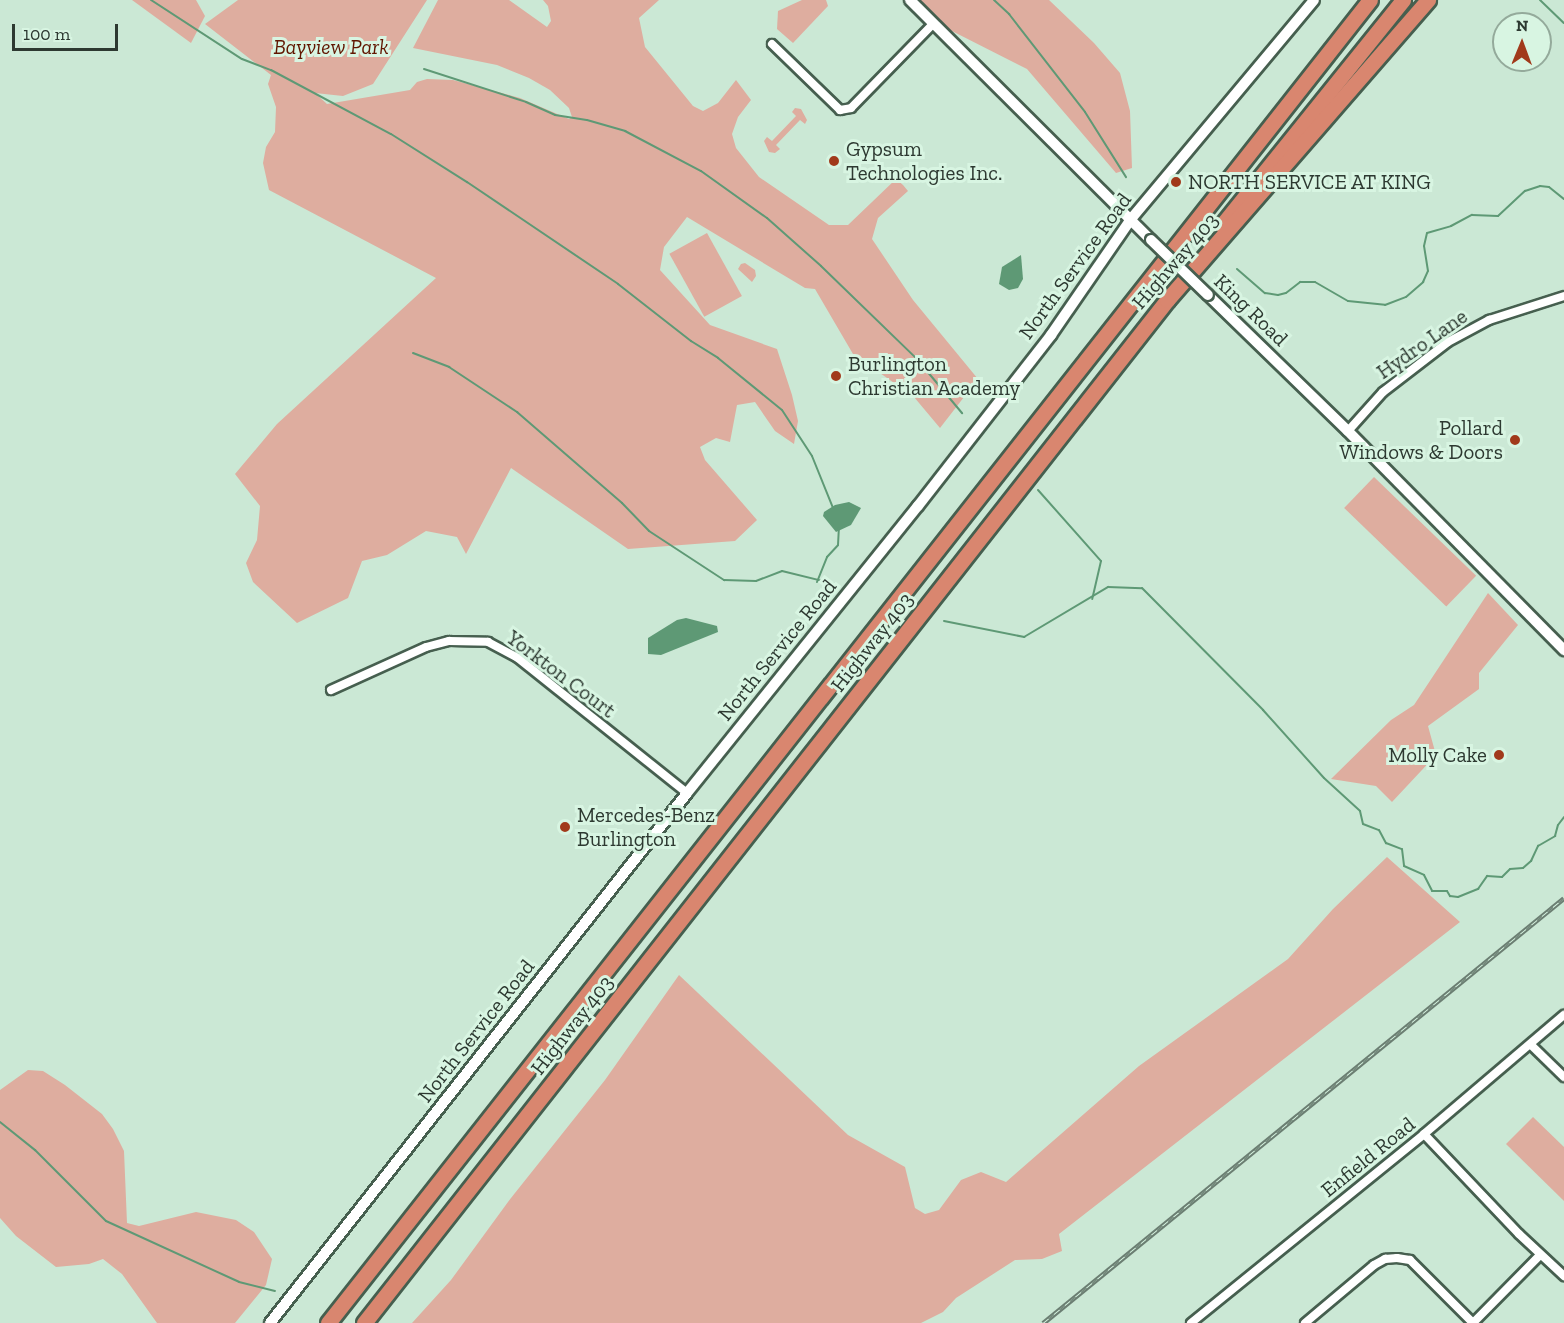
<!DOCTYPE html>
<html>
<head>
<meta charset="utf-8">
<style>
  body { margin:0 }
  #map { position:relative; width:1564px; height:1323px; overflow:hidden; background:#cbe8d5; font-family:"Zilla Slab",serif }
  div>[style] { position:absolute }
  .green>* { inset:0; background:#dead9f; transform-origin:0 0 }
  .water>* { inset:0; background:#5e9975 }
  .stream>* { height:2px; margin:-1px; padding:0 1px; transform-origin:1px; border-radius:1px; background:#5e9975 }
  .roads { filter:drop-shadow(2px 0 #465f4f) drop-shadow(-2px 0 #465f4f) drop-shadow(0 2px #465f4f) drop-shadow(0 -2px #465f4f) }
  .minor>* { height:8px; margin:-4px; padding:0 4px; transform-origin:4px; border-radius:4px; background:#fff }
  .tertiary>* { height:10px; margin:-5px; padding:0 5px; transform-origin:5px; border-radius:5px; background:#fff }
  .motorway>* { height:15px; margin:-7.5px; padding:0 7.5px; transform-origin:7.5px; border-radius:7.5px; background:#d9866f }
  .rail>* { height:4.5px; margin-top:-2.25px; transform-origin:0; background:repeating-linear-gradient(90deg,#d8f5e2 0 7px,#6b7e72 0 14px); box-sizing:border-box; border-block:2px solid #6b7e72 }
  .bridges { filter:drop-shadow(2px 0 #465f4f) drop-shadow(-2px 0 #465f4f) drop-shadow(0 2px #465f4f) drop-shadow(0 -2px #465f4f) }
  .tertiary-bridge>* { height:10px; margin:-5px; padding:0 5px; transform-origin:5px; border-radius:5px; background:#fff }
  .dots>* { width:16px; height:16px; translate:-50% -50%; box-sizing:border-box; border:3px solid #d8f5e2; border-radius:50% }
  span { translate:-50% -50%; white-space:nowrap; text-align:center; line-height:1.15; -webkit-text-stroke:6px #d8f5e2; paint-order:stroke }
  .park-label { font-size:21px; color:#611600; font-style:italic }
  .poi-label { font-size:21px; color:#2d3931 }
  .left { translate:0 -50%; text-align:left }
  .right { translate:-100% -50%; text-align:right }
  .street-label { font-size:21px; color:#2d3931 }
  .north { position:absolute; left:1492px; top:12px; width:60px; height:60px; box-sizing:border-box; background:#d8f5e2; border:2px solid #94aa9b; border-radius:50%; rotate:1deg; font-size:16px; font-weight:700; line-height:24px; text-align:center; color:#2d3931 }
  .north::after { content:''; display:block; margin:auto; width:21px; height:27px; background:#a13a1b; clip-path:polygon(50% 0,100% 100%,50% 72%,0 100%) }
  .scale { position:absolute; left:12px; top:24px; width:106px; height:27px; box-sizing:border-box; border:3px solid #2d3931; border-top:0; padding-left:8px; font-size:18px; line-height:21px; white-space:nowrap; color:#2d3931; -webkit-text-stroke:4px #d8f5e2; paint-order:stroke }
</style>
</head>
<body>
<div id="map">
  <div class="green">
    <div style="clip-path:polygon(132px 0,196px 0,205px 16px,191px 43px)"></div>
    <div style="clip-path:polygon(238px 0,427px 0,373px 84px,343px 96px,315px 93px,327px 104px,410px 90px,417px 82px,427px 79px,453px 80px,520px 98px,569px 119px,572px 117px,569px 108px,550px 90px,529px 78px,497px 65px,413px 48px,438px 0,509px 0,547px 27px,551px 21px,548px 6px,543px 0,659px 0,639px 18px,645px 47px,693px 106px,703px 111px,718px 103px,736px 80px,751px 100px,738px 117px,732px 134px,736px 148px,759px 177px,829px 225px,848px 225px,896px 179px,903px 185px,908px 191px,878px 218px,872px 239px,913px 300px,978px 379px,940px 428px,914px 397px,853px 354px,815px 289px,805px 288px,687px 217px,664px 247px,660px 270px,710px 325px,777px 349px,792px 395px,798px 421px,794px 444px,775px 431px,755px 402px,737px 405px,730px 442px,716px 438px,700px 447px,705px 460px,757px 520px,735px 541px,628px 549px,511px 468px,466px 554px,457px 537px,426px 531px,387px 555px,362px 561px,348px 598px,297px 623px,253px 582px,246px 563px,257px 540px,260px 506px,235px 474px,277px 424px,436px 278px,269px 190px,263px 163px,266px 147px,275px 132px,276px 107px,268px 84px,271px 75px,205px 24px)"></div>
    <div style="clip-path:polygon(802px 0,826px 0,828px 6px,793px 43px,777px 29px,778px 11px)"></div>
    <div style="clip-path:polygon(917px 0,1049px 0,1094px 43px,1120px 73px,1130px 111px,1132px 168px,1116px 173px,1027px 69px,946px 28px)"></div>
    <div style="clip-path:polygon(795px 108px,801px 109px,807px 120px,805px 124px,800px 120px,776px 145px,780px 149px,775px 153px,769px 152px,764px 141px,767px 137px,772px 141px,796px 116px,792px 112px)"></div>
    <div style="left:707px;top:233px;width:72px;height:43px;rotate:61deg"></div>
    <div style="clip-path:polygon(745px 263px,755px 270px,756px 276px,752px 282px,738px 269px,741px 264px)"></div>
    <div style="left:1374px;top:477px;width:142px;height:43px;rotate:44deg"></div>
    <div style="clip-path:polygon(1488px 593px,1518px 625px,1479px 673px,1479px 689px,1428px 726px,1436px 755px,1392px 802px,1376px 786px,1331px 779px,1391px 720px,1414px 705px)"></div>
    <div style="clip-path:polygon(1387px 857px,1460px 922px,1059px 1234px,1062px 1251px,1042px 1259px,1015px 1260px,956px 1298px,943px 1312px,921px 1323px,412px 1323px,451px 1280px,511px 1198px,605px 1080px,679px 975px,848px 1135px,905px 1167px,915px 1208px,925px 1214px,939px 1210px,961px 1180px,981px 1172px,1006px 1182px,1139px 1066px,1288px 959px,1333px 909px)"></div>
    <div style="clip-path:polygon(28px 1070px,43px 1071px,65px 1085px,102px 1114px,113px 1129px,124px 1151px,127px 1223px,139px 1226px,196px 1212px,236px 1220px,254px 1232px,272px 1259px,266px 1285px,235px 1323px,157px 1323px,122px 1274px,103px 1259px,89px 1264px,56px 1267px,16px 1236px,0 1218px,0 1090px)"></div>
    <div style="clip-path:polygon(1533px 1117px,1564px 1147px,1564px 1201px,1506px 1144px)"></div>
  </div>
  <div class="water">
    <div style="clip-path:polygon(1021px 255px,1023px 279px,1018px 288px,1009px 290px,999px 284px,1002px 267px)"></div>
    <div style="clip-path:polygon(849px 502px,861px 508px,851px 525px,836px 532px,823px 516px,824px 512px,835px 505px)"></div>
    <div style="clip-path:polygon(686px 618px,717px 626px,718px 632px,661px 655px,648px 654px,648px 638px,677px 620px)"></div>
  </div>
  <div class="stream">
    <div style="left:151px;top:0;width:108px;rotate:33deg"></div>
    <div style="left:242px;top:59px;width:31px;rotate:21deg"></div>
    <div style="left:271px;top:70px;width:136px;rotate:28.1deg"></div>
    <div style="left:391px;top:134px;width:90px;rotate:32.3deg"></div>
    <div style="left:467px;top:182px;width:182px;rotate:34deg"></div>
    <div style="left:618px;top:284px;width:93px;rotate:38deg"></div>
    <div style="left:691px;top:341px;width:32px;rotate:32deg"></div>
    <div style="left:718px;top:358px;width:82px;rotate:39.1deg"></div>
    <div style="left:782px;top:410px;width:55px;rotate:56.9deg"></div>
    <div style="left:812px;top:456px;width:56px;rotate:68deg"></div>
    <div style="left:994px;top:0;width:21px;rotate:43deg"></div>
    <div style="left:1009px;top:14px;width:124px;rotate:52.2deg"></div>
    <div style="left:1085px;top:112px;width:77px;rotate:57.8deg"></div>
    <div style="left:1540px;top:0;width:33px;rotate:44deg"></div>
    <div style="left:424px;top:69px;width:107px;rotate:17.9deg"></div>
    <div style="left:526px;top:102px;width:32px;rotate:24deg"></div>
    <div style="left:555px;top:115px;width:32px;rotate:9deg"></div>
    <div style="left:587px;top:120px;width:40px;rotate:16deg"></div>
    <div style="left:625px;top:131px;width:86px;rotate:27.8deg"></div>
    <div style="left:701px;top:171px;width:81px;rotate:35.5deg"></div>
    <div style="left:767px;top:218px;width:72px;rotate:41.6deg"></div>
    <div style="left:821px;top:266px;width:132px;rotate:44.1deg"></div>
    <div style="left:916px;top:358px;width:72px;rotate:50.1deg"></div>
    <div style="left:1237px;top:269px;width:37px;rotate:41deg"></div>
    <div style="left:1265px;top:293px;width:13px;rotate:9deg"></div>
    <div style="left:1278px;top:295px;width:8px;rotate:-14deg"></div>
    <div style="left:1286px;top:293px;width:18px;rotate:-38deg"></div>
    <div style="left:1300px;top:282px;width:15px"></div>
    <div style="left:1315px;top:282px;width:38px;rotate:30deg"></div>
    <div style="left:1348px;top:301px;width:37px;rotate:6deg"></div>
    <div style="left:1385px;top:305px;width:22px;rotate:-21deg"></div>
    <div style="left:1406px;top:297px;width:23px;rotate:-41deg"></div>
    <div style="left:1423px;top:282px;width:12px;rotate:-66deg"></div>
    <div style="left:1428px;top:271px;width:25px;rotate:-99deg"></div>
    <div style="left:1424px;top:246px;width:13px;rotate:-77deg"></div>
    <div style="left:1427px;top:233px;width:25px;rotate:-16deg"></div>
    <div style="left:1451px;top:226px;width:24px;rotate:-28deg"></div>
    <div style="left:1472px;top:215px;width:26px;rotate:2deg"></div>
    <div style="left:1498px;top:216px;width:37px;rotate:-43deg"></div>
    <div style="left:1525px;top:191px;width:16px;rotate:-18deg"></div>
    <div style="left:1540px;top:186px;width:9px;rotate:6deg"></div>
    <div style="left:1549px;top:187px;width:19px;rotate:39deg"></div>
    <div style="left:413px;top:353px;width:39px;rotate:21deg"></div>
    <div style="left:449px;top:367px;width:82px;rotate:33.5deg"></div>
    <div style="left:517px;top:412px;width:139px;rotate:40.9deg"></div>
    <div style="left:622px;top:503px;width:39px;rotate:46deg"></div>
    <div style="left:649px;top:531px;width:90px;rotate:33.2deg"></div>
    <div style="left:724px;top:580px;width:32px;rotate:2deg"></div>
    <div style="left:756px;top:581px;width:28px;rotate:-21deg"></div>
    <div style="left:782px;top:571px;width:55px;rotate:13.8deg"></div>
    <div style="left:1038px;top:490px;width:95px;rotate:48.4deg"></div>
    <div style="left:1101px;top:561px;width:39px;rotate:103deg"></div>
    <div style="left:817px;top:582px;width:27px;rotate:-68deg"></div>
    <div style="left:827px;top:557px;width:16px;rotate:-47deg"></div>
    <div style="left:838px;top:545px;width:17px;rotate:-87deg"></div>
    <div style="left:944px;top:621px;width:82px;rotate:11.3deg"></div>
    <div style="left:1024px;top:637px;width:98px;rotate:-30.8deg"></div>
    <div style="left:1108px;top:587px;width:34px;rotate:2deg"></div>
    <div style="left:1142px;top:588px;width:172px;rotate:45.2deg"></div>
    <div style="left:1263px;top:710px;width:91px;rotate:48.1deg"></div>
    <div style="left:1324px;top:778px;width:49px;rotate:42.5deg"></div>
    <div style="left:1360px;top:811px;width:13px;rotate:77deg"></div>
    <div style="left:1363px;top:824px;width:17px;rotate:21deg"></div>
    <div style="left:1379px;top:830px;width:15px;rotate:62deg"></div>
    <div style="left:1386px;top:843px;width:17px;rotate:21deg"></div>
    <div style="left:1402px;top:849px;width:17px;rotate:83deg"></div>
    <div style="left:1404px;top:866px;width:22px;rotate:24deg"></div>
    <div style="left:1424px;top:875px;width:18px;rotate:63deg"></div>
    <div style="left:1432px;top:891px;width:15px"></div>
    <div style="left:1447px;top:891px;width:6px;rotate:59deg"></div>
    <div style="left:1450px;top:896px;width:8px;rotate:7deg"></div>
    <div style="left:1458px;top:897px;width:22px;rotate:-22deg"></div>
    <div style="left:1478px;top:889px;width:16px;rotate:-55deg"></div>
    <div style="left:1487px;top:876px;width:15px;rotate:4deg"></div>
    <div style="left:1502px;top:877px;width:11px;rotate:-45deg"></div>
    <div style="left:1510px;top:869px;width:13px;rotate:-4deg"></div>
    <div style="left:1523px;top:868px;width:11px;rotate:-41deg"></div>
    <div style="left:1531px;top:861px;width:17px;rotate:-65deg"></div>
    <div style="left:1538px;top:846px;width:20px;rotate:-30deg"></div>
    <div style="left:1555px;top:836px;width:11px;rotate:-75deg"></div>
    <div style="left:1558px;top:825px;width:10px;rotate:-53deg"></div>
    <div style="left:0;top:1122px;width:45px;rotate:38.7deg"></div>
    <div style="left:35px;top:1150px;width:100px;rotate:45deg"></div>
    <div style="left:106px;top:1221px;width:146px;rotate:24.6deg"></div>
    <div style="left:239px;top:1282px;width:37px;rotate:14deg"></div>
  </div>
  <div class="roads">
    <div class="minor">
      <div style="left:772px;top:44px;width:95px;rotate:44.1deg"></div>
      <div style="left:840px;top:110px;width:11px;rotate:-10deg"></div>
      <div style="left:851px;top:108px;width:117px;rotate:-45.7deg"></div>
      <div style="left:1348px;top:431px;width:52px;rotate:-48.1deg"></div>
      <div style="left:1383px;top:392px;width:82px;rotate:-37.6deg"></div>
      <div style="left:1448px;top:342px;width:47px;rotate:-28.2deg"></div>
      <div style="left:1489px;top:320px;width:79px;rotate:-17.7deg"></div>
      <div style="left:331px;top:690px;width:104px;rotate:-24.4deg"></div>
      <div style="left:426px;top:647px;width:24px;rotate:-15deg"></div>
      <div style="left:449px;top:641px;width:39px;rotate:1deg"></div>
      <div style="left:488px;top:642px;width:34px;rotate:28deg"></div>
      <div style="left:518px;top:658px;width:216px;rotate:38.6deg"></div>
      <div style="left:1531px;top:1045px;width:46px;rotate:44.1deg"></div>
      <div style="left:1424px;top:1134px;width:138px;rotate:46.5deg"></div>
      <div style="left:1519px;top:1234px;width:62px;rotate:43deg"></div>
      <div style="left:1191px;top:1323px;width:300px;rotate:-39deg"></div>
      <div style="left:1424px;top:1134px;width:184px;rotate:-40.4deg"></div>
      <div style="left:1305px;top:1323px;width:90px;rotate:-40deg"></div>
      <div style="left:1374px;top:1265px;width:13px;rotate:-29deg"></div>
      <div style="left:1385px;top:1259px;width:12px;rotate:-5deg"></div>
      <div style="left:1397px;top:1258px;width:13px;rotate:9deg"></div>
      <div style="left:1410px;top:1260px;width:89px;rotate:45deg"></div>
      <div style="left:1473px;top:1323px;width:95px;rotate:-45.4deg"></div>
    </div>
    <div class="tertiary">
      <div style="left:910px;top:0;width:340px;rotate:44.9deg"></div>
      <div style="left:1208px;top:295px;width:195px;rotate:44.2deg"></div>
      <div style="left:1348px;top:431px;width:308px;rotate:45.4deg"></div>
      <div style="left:270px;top:1323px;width:674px;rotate:-51.8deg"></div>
      <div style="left:687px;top:793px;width:368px;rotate:-51.2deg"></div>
      <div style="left:918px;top:506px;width:217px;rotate:-52.1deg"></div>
      <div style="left:1051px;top:335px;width:141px;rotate:-55.4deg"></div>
      <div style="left:1131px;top:219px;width:285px;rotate:-50.1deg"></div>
    </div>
    <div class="motorway">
      <div style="left:1222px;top:225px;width:289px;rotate:-51.2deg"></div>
      <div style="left:328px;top:1323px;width:1684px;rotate:-51.78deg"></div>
      <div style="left:364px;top:1323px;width:1301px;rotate:-51.87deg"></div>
      <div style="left:1167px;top:300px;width:398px;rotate:-49deg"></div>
    </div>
  </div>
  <div class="rail">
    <div style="left:1043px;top:1323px;width:672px;rotate:-39.21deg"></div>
  </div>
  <div class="bridges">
    <div class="tertiary-bridge">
      <div style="left:1151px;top:240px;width:79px;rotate:44deg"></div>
    </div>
  </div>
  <div class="dots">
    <div style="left:834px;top:161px;background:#a13a1b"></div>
    <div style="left:1176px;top:182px;background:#a13a1b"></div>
    <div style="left:836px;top:376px;background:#a13a1b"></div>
    <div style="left:1515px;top:440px;background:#a13a1b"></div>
    <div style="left:1499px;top:755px;background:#a13a1b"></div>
    <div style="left:565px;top:827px;background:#a13a1b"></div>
  </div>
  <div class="park-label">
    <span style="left:331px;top:47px">Bayview Park</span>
  </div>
  <div class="poi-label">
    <span class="left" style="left:846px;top:161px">Gypsum<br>Technologies Inc.</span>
    <span class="left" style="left:1188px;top:182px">NORTH SERVICE AT KING</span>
    <span class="left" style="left:848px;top:376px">Burlington<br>Christian Academy</span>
    <span class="right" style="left:1503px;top:440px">Pollard<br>Windows &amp; Doors</span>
    <span class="right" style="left:1487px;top:755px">Molly Cake</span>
    <span class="left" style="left:577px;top:827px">Mercedes-Benz<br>Burlington</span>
  </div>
  <div class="street-label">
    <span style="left:1175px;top:261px;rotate:-49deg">Highway 403</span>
    <span style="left:1075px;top:266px;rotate:-54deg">North Service Road</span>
    <span style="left:1251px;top:310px;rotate:44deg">King Road</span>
    <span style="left:1422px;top:344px;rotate:-35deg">Hydro Lane</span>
    <span style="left:872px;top:642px;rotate:-52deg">Highway 403</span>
    <span style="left:777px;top:650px;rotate:-51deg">North Service Road</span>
    <span style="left:561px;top:674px;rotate:37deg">Yorkton Court</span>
    <span style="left:572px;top:1025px;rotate:-52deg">Highway 403</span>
    <span style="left:476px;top:1031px;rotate:-52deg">North Service Road</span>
    <span style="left:1368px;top:1157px;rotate:-39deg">Enfield Road</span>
  </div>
  <div class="north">N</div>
  <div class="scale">100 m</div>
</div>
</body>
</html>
